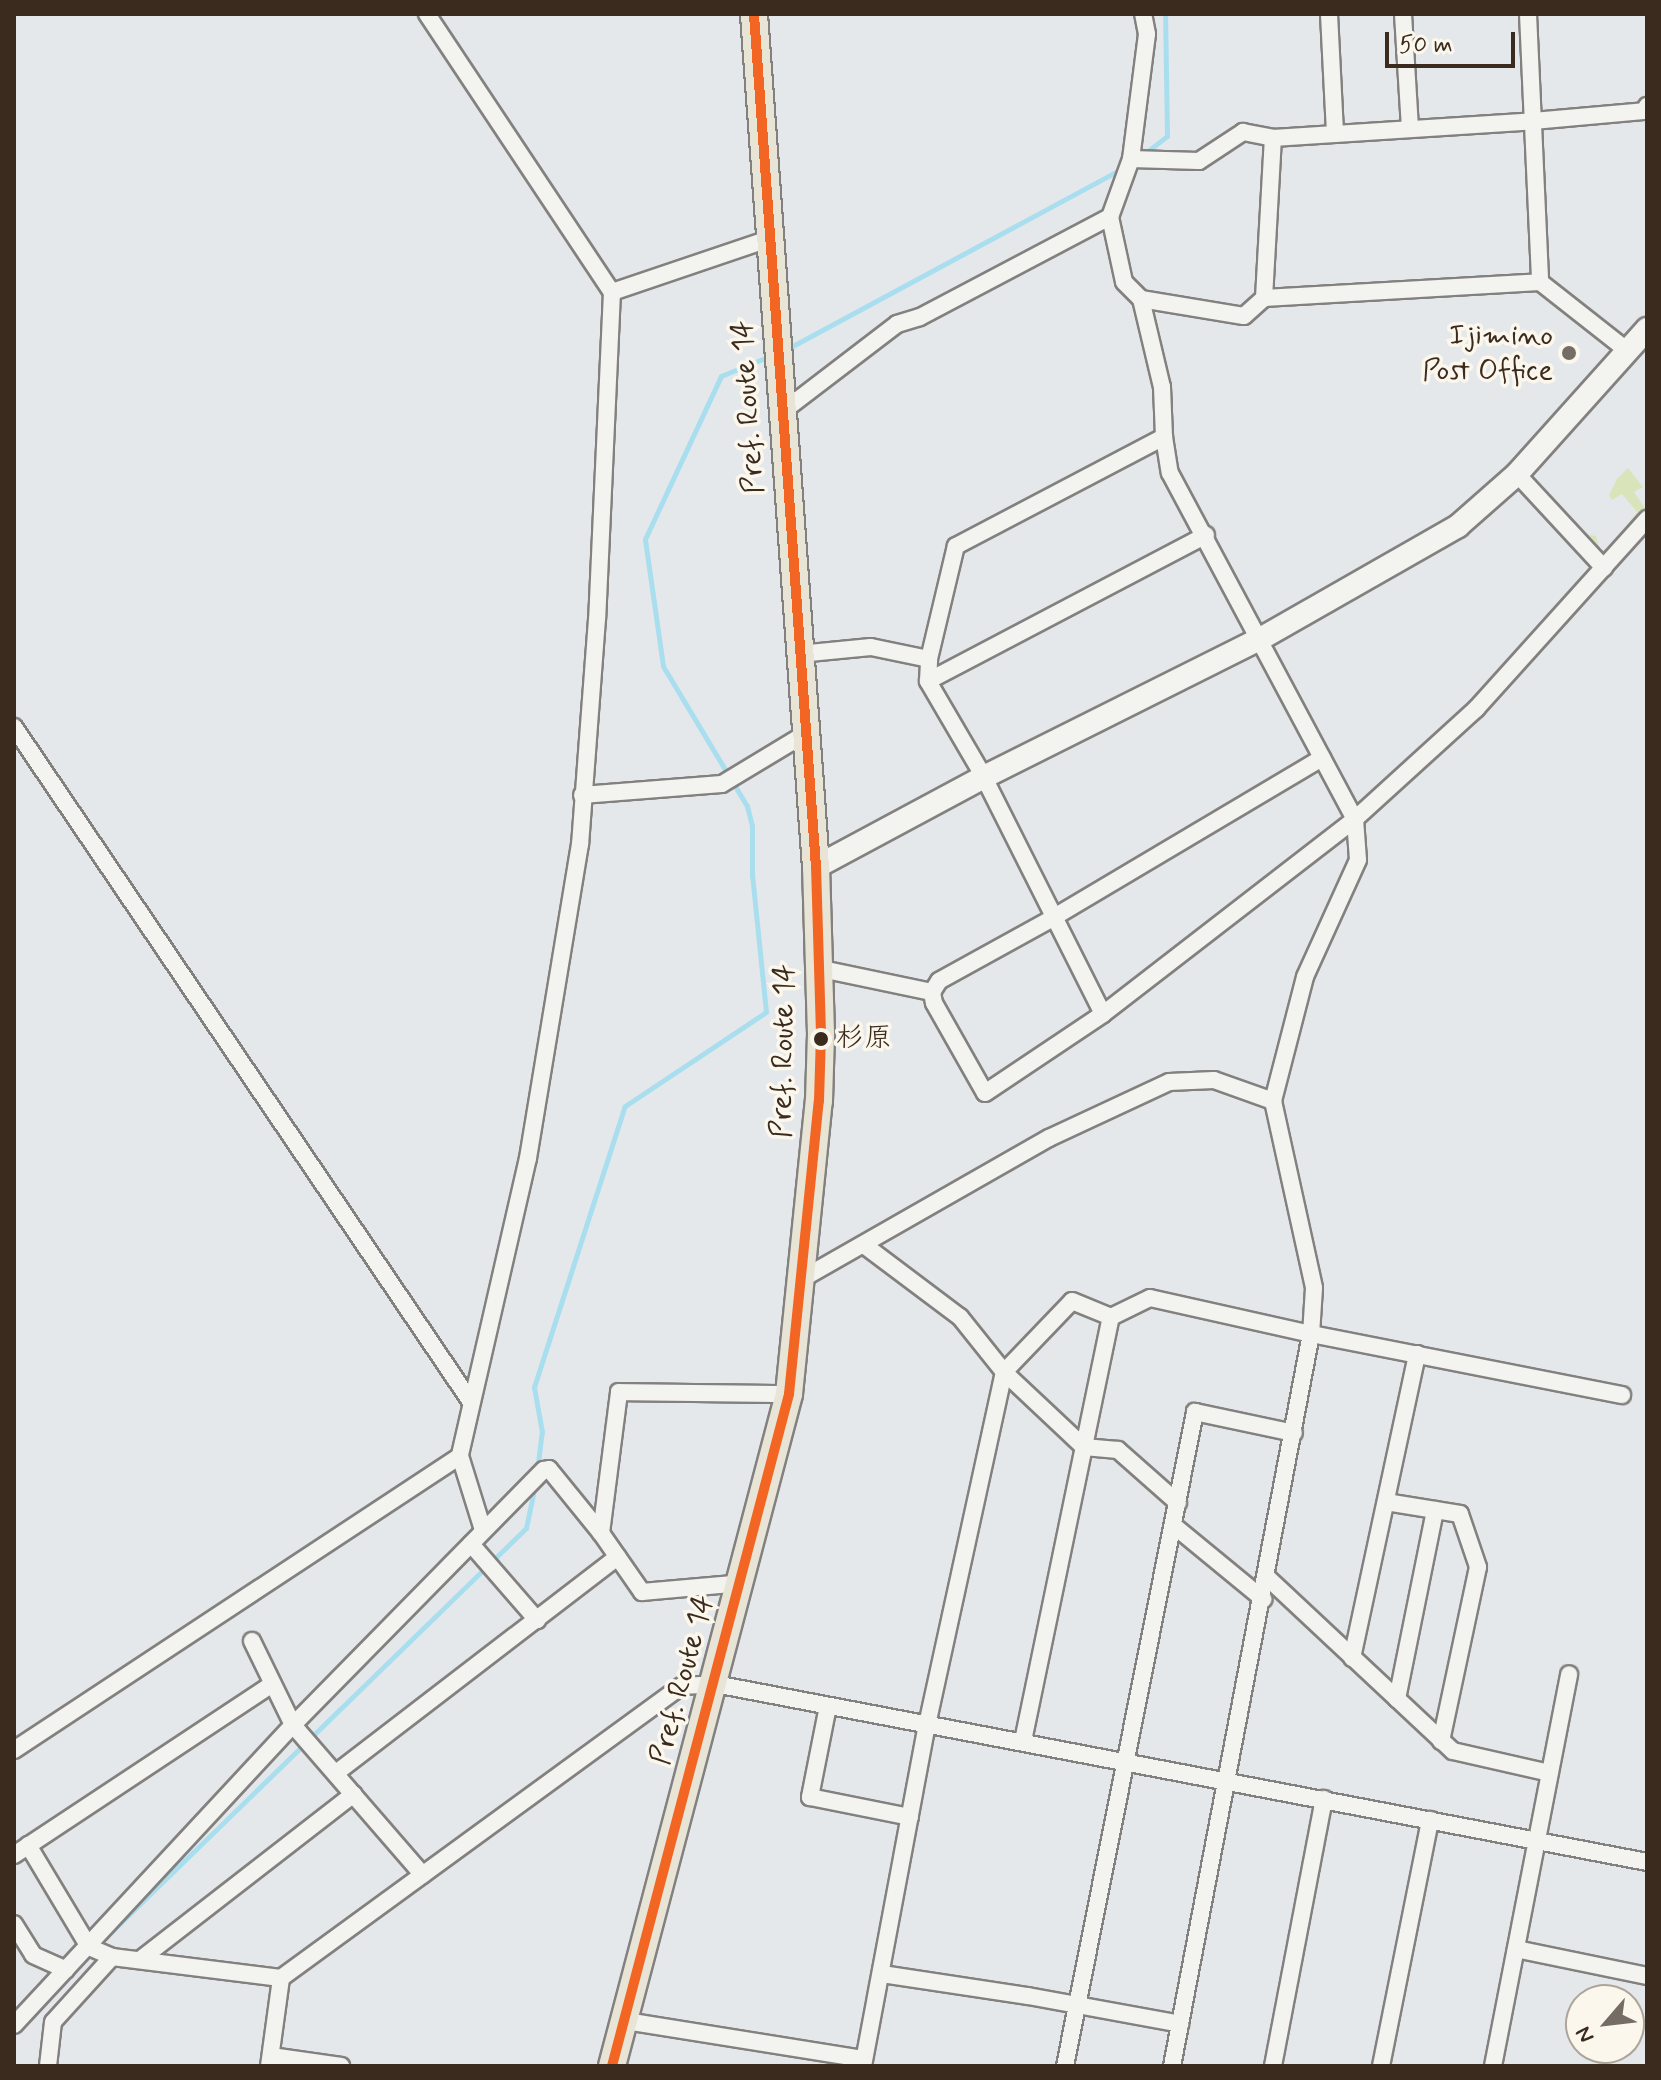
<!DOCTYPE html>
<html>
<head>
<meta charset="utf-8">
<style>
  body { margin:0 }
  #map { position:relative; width:1661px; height:2080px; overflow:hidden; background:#e5e8eb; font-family:Mynerve,"Klee One",sans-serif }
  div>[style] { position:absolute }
  .green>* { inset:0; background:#dae4bb }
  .stream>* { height:5px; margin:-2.5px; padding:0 2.5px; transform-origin:2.5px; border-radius:2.5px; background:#a9deee }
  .roads { filter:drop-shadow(2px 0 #83817f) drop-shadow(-2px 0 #83817f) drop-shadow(0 2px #83817f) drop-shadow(0 -2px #83817f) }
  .street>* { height:16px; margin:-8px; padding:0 8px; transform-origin:8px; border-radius:8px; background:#f3f3f0 }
  .secondary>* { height:22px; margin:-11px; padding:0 11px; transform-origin:11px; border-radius:11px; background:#f3f3f0 }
  .primary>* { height:26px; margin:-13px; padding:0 13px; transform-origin:13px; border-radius:13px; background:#e8e5d7 }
  .bus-1>* { height:10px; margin:-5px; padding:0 5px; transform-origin:5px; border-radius:5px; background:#f26522 }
  .dots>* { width:22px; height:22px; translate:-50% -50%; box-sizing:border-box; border:4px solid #fbf7ec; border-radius:50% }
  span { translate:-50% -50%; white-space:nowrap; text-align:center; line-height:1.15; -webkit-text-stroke:7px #fbf7ec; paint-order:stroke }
  .bus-label { font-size:28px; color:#3b2a1e }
  .left { translate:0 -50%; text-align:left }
  .poi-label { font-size:30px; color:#3b2a1e }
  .right { translate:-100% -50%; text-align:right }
  .street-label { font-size:30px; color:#3b2a1e }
  .frame { position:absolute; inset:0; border:16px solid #3b2a1e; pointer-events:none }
  .north { position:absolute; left:1565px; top:1984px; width:80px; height:80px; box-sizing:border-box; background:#fbf7ec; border:2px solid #aea59a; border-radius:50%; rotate:242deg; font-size:22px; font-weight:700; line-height:32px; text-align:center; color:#3b2a1e }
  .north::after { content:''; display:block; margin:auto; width:28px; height:36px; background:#766c66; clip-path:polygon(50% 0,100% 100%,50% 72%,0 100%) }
  .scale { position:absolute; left:1385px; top:32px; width:130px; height:36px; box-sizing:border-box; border:4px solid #3b2a1e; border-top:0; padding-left:10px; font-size:24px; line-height:28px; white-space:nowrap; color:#3b2a1e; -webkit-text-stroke:6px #fbf7ec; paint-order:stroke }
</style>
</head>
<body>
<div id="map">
  <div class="green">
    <div style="clip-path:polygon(1628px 468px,1643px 487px,1634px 492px,1647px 511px,1610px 553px,1599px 553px,1573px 523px,1584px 534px,1596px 536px,1600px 550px,1608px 549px,1637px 512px,1622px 494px,1612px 500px,1609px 495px,1617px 479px)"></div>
  </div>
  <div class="stream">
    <div style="left:1144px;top:154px;width:29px;rotate:-38deg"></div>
    <div style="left:1167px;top:136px;width:122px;rotate:-90.9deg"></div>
    <div style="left:787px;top:349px;width:382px;rotate:-28.3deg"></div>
    <div style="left:537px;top:1471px;width:39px;rotate:-83deg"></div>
    <div style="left:542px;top:1432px;width:46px;rotate:-100.1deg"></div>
    <div style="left:534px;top:1387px;width:295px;rotate:-72.1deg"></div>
    <div style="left:625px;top:1106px;width:169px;rotate:-33.7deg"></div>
    <div style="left:766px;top:1012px;width:138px;rotate:-95.8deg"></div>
    <div style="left:752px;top:875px;width:49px;rotate:-90deg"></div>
    <div style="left:752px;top:826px;width:21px;rotate:-104deg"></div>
    <div style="left:747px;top:806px;width:163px;rotate:-121deg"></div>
    <div style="left:663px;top:666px;width:128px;rotate:-98.1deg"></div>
    <div style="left:645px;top:539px;width:180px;rotate:-65deg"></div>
    <div style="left:721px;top:376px;width:53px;rotate:-22.2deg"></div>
    <div style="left:109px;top:1934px;width:582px;rotate:-44.23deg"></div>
    <div style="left:526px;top:1528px;width:44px;rotate:-78.2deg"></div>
  </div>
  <div class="roads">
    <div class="street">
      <div style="left:427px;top:14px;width:334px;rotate:56.4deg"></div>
      <div style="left:612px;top:292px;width:327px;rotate:92.6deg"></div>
      <div style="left:597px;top:619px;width:226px;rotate:94.3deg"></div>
      <div style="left:580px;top:844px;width:318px;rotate:99.4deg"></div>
      <div style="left:528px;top:1158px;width:306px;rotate:102.9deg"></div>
      <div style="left:460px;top:1456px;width:77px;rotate:72.7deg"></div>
      <div style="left:1329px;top:14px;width:120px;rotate:87.1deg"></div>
      <div style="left:1403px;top:14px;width:114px;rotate:86.5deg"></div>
      <div style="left:1528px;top:14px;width:268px;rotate:87.4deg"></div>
      <div style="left:1131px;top:159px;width:68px;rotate:1.7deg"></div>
      <div style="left:1199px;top:161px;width:53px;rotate:-33.4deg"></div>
      <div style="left:1243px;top:132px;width:31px;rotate:11deg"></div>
      <div style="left:1110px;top:217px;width:66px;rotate:77.8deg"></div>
      <div style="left:1124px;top:282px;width:24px;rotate:45deg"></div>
      <div style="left:1141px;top:299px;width:90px;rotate:76.6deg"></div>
      <div style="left:1162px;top:387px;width:50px;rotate:87.7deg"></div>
      <div style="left:1164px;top:437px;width:36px;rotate:81deg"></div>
      <div style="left:1170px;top:473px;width:392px;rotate:61.9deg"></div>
      <div style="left:1355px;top:819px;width:41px;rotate:85.8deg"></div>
      <div style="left:1358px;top:860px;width:128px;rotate:114.4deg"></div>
      <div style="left:1305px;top:977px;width:128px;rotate:104.5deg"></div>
      <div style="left:1273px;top:1101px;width:191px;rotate:77.6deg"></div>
      <div style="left:1314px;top:1288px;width:46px;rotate:93.7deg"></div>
      <div style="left:1311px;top:1334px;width:745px;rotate:100.75deg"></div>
      <div style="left:612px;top:292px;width:166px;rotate:-18.7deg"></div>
      <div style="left:1264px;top:298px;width:160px;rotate:-86.8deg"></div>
      <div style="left:1273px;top:138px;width:261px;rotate:-3.7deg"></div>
      <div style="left:1533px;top:121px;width:111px;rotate:-5.1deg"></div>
      <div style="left:1644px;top:111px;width:6px;rotate:-59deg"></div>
      <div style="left:1141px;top:299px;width:104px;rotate:9.4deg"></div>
      <div style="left:1244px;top:316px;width:27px;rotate:-42deg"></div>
      <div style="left:1264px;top:298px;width:276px;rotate:-3.3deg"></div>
      <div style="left:1540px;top:282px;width:113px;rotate:38.2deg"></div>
      <div style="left:782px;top:412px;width:145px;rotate:-37.4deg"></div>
      <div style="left:897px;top:324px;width:24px;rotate:-17deg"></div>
      <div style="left:920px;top:317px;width:215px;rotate:-27.8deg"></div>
      <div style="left:1110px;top:217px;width:62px;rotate:-70.1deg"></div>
      <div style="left:1131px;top:159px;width:126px;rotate:-82.7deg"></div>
      <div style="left:1147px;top:34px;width:20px;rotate:-101deg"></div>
      <div style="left:1517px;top:474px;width:128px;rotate:47.2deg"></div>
      <div style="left:799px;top:654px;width:72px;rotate:-5.6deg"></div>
      <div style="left:871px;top:647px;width:59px;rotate:11.7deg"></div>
      <div style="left:928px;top:681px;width:314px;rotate:-27.7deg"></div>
      <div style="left:14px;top:727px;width:815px;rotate:55.9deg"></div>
      <div style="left:1322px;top:758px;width:313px;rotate:149.3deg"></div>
      <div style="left:1053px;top:918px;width:130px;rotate:151.1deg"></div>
      <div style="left:939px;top:981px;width:13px;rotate:122deg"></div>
      <div style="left:932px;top:992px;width:11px;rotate:80deg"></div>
      <div style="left:934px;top:1003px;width:103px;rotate:60.5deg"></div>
      <div style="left:985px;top:1093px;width:142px;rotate:-33.8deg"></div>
      <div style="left:1103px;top:1014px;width:319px;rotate:-37.7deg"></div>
      <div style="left:1355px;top:819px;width:164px;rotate:-42.3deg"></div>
      <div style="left:1476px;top:709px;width:256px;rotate:-48deg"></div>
      <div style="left:582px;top:795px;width:140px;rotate:-4.5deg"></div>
      <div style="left:722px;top:784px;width:97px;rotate:-31.1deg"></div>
      <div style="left:817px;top:968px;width:117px;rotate:11.8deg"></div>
      <div style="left:1103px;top:1014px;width:265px;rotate:-116.7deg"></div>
      <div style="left:984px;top:777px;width:111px;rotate:-120.3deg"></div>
      <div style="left:928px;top:681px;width:22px;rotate:-87deg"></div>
      <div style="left:929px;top:659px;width:116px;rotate:-76.6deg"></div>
      <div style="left:956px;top:546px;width:235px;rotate:-27.7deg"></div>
      <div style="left:864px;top:1245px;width:120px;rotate:36.9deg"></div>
      <div style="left:960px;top:1317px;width:70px;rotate:51.3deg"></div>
      <div style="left:1004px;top:1372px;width:110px;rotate:43.2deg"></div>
      <div style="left:1084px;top:1447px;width:34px;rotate:5deg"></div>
      <div style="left:1118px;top:1450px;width:80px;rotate:41.5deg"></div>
      <div style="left:800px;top:1280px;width:287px;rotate:-29.7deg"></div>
      <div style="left:1049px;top:1138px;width:132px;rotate:-25deg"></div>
      <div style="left:1169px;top:1082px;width:45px;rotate:-2.5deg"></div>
      <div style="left:1214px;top:1080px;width:63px;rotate:19.6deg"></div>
      <div style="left:1386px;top:1502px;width:75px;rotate:9.2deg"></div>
      <div style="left:1460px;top:1514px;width:56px;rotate:71.2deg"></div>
      <div style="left:1478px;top:1567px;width:178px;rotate:102deg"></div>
      <div style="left:1173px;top:1525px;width:117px;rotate:39.4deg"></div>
      <div style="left:601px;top:1533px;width:142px;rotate:-82.7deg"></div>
      <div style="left:619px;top:1392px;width:170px;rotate:0.7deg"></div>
      <div style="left:471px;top:1544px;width:101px;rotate:49deg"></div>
      <div style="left:1268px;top:1578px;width:253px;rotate:43.1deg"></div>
      <div style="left:1453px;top:1751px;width:99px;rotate:12.8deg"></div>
      <div style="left:252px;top:1641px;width:93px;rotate:64deg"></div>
      <div style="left:293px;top:1725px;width:198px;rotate:49.1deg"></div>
      <div style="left:1352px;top:1658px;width:311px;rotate:-77.9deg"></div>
      <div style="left:1397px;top:1699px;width:193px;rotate:-78.6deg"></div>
      <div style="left:828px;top:1706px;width:93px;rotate:101.2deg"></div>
      <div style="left:810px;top:1797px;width:102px;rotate:11.3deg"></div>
      <div style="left:1023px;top:1741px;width:433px;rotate:-78.3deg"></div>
      <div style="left:14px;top:1750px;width:534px;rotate:-33.39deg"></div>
      <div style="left:336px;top:1773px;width:355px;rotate:-37.5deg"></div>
      <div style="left:28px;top:1845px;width:119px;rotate:59.1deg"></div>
      <div style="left:89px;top:1947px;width:25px;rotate:23deg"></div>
      <div style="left:112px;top:1957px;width:170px;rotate:7.1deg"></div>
      <div style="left:281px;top:1978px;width:496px;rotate:-36.1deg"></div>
      <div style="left:682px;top:1686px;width:33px;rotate:-3deg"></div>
      <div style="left:715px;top:1684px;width:949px;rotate:10.81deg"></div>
      <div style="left:14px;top:1855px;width:310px;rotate:-33.5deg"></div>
      <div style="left:14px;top:1924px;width:36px;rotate:58deg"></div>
      <div style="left:33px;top:1955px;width:36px;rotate:24deg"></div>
      <div style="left:1516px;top:1949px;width:134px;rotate:11.6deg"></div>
      <div style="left:141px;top:1959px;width:269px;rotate:-37.8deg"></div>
      <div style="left:882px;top:1974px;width:148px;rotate:8.6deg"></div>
      <div style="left:1028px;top:1996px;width:155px;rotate:10.4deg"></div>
      <div style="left:626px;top:2021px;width:241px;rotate:9.1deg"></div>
      <div style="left:14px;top:2025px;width:410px;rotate:-47.1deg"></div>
      <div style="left:293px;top:1725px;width:358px;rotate:-45.5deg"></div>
      <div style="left:544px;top:1470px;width:5px;rotate:-11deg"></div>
      <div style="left:549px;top:1469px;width:82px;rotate:50.9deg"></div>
      <div style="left:601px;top:1533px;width:72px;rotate:55.2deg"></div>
      <div style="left:642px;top:1592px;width:100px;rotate:-5.1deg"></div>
      <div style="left:271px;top:2056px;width:71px;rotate:8.1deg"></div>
      <div style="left:48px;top:2066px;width:44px;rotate:-83.5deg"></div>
      <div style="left:53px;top:2022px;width:88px;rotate:-47.8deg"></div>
      <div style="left:269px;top:2066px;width:89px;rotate:-82.2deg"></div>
      <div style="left:863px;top:2066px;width:347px;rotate:-79.4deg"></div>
      <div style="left:927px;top:1725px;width:361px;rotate:-77.7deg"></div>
      <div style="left:1004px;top:1372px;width:98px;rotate:-46.2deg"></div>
      <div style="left:1072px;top:1301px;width:42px;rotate:22.3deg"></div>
      <div style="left:1111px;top:1317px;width:43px;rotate:-26deg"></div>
      <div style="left:1150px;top:1298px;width:165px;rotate:12.6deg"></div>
      <div style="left:1311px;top:1334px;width:317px;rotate:11.1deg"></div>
      <div style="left:1065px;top:2066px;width:667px;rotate:-78.76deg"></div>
      <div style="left:1195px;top:1412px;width:101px;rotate:12deg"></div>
      <div style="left:1273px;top:2066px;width:272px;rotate:-79.2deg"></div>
      <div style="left:1381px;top:2066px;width:251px;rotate:-78.7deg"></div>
      <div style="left:1493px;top:2066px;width:399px;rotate:-79deg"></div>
    </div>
    <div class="secondary">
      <div style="left:816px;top:867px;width:191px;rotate:-28.2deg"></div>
      <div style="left:984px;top:777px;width:309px;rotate:-26.6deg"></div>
      <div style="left:1260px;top:639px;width:228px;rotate:-29.7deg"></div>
      <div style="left:1458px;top:526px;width:79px;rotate:-41.4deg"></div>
      <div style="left:1517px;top:474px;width:195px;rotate:-48.1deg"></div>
    </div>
    <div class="primary">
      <div style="left:612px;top:2066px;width:695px;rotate:-75.24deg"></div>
      <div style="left:789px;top:1394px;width:295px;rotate:-84.2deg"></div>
      <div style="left:819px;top:1101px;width:67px;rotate:-88.3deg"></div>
      <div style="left:821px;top:1034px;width:167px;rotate:-91.7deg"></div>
      <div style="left:816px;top:867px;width:855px;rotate:-94.16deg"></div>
    </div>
  </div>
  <div class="bus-1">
    <div style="left:612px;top:2066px;width:695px;rotate:-75.24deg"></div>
    <div style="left:789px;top:1394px;width:295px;rotate:-84.2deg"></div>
    <div style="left:819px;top:1101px;width:67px;rotate:-88.3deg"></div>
    <div style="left:821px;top:1034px;width:167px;rotate:-91.7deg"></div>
    <div style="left:816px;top:867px;width:855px;rotate:-94.16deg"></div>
  </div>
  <div class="dots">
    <div style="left:1569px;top:353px;background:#766c66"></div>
    <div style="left:821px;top:1039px;background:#3b2a1e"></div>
  </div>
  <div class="bus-label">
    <span class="left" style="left:836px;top:1039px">杉原</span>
  </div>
  <div class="poi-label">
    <span class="right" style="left:1553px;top:353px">Ijimino<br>Post Office</span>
  </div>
  <div class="street-label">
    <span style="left:749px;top:407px;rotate:-94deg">Pref. Route 14</span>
    <span style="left:784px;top:1051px;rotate:-89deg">Pref. Route 14</span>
    <span style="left:683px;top:1680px;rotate:-75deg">Pref. Route 14</span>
  </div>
  <div class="frame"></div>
  <div class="north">N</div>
  <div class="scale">50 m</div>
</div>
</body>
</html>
